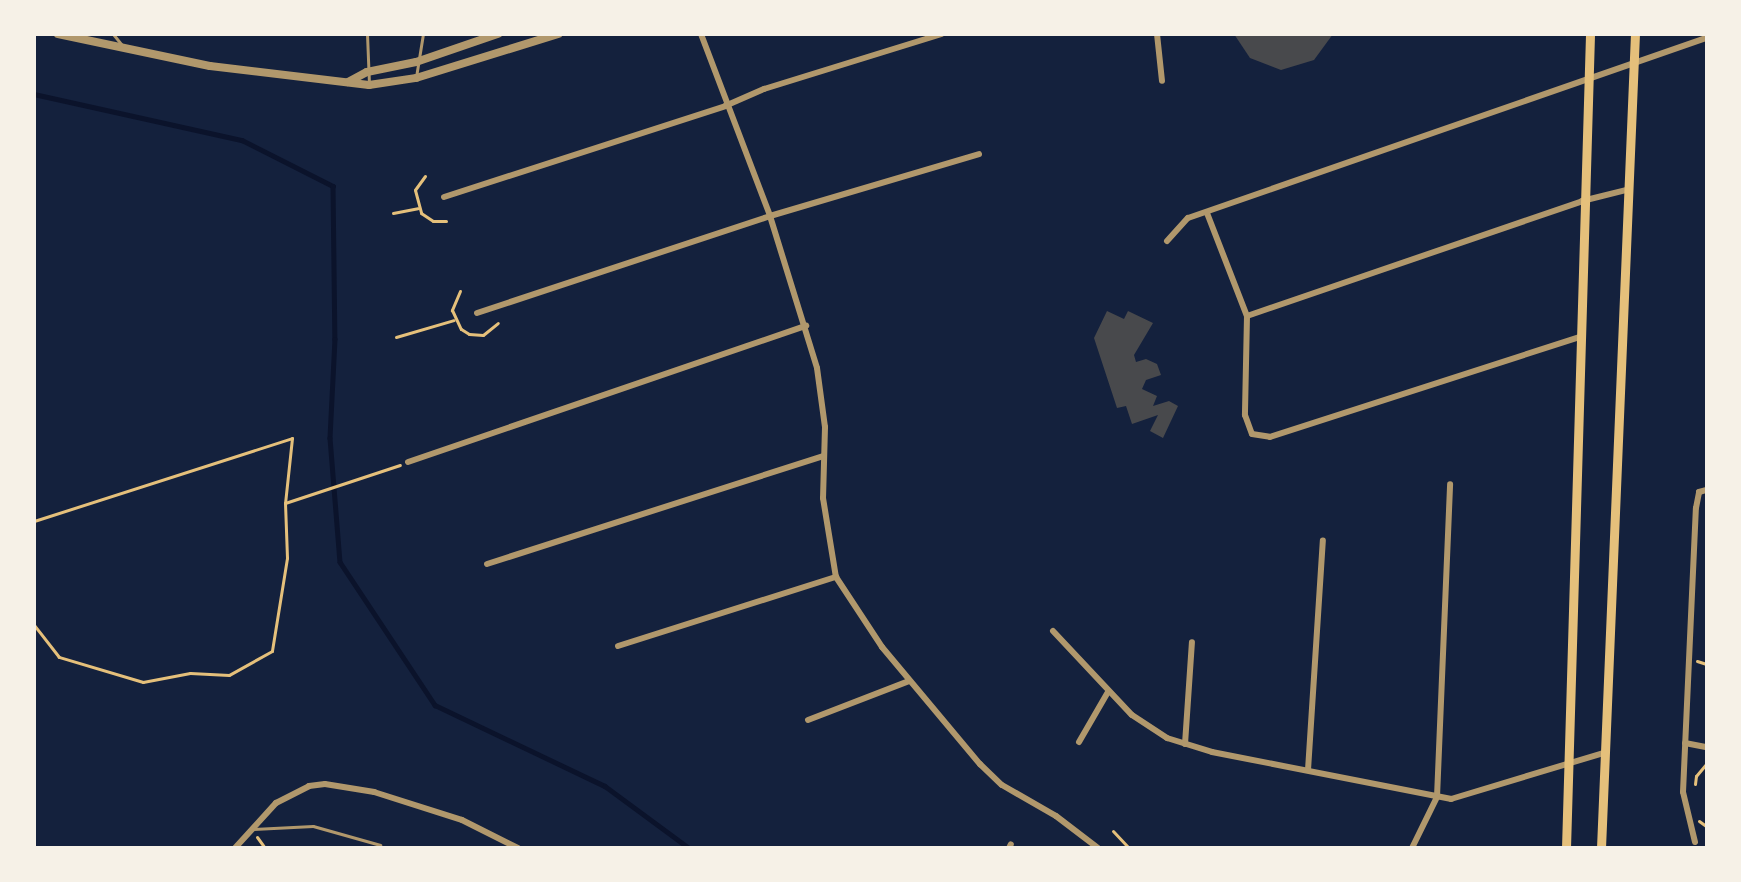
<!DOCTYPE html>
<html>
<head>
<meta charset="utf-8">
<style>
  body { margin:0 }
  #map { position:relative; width:1741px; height:882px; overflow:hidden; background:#14213d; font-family:Lora,serif }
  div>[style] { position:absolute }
  .stream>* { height:4.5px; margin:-2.25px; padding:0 2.25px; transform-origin:2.25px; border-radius:2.25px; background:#0b132b }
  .building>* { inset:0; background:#48494c }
  .path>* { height:3px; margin:-1.5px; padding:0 1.5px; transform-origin:1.5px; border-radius:1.5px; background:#e5c07b }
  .service>* { height:3px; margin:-1.5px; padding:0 1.5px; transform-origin:1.5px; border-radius:1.5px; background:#b1986c }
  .minor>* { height:6px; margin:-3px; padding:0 3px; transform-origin:3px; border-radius:3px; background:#b1986c }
  .tertiary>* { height:8px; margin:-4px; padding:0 4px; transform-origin:4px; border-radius:4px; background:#b1986c }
  .secondary>* { height:9px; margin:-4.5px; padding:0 4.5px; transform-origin:4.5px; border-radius:4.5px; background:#e5c07b }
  span { translate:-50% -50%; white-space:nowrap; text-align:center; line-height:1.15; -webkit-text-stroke:6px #f6f1e7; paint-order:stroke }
  .frame { position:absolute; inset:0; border:36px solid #f6f1e7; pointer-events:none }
</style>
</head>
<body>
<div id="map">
  <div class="stream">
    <div style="left:34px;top:94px;width:213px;rotate:12.5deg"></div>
    <div style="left:242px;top:140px;width:102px;rotate:26.8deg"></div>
    <div style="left:333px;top:186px;width:153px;rotate:89.3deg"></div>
    <div style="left:335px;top:339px;width:99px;rotate:92.9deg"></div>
    <div style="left:330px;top:438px;width:124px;rotate:85.4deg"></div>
    <div style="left:340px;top:562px;width:172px;rotate:56.4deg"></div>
    <div style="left:435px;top:705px;width:188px;rotate:25.5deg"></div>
    <div style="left:605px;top:786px;width:104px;rotate:36.4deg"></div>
  </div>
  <div class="building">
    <div style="clip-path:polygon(1234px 34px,1333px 34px,1314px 60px,1281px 70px,1250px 58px)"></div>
    <div style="clip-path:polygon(1107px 311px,1124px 319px,1128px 311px,1153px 323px,1134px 355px,1136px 362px,1146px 359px,1157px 364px,1161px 375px,1146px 380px,1142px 389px,1157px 396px,1153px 406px,1169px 401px,1178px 406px,1163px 438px,1150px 431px,1158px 415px,1132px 424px,1126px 406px,1117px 408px,1094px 338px)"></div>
  </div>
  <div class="path">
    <div style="left:425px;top:176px;width:17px;rotate:126deg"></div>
    <div style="left:415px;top:190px;width:24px;rotate:75deg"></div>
    <div style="left:421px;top:213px;width:14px;rotate:34deg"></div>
    <div style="left:433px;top:221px;width:13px"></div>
    <div style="left:393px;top:213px;width:25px;rotate:-11deg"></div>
    <div style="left:460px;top:291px;width:21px;rotate:113deg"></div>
    <div style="left:452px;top:310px;width:21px;rotate:65deg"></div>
    <div style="left:461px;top:329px;width:9px;rotate:32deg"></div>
    <div style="left:469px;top:334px;width:14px;rotate:4deg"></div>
    <div style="left:483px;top:335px;width:19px;rotate:-39deg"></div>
    <div style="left:396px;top:337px;width:60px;rotate:-16.3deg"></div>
    <div style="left:285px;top:503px;width:121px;rotate:-18.3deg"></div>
    <div style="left:34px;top:521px;width:271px;rotate:-17.8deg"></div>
    <div style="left:292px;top:438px;width:65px;rotate:96.1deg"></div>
    <div style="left:285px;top:503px;width:55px;rotate:87.9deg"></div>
    <div style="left:287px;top:558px;width:94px;rotate:99.2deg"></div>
    <div style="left:272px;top:651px;width:49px;rotate:150.8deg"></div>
    <div style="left:229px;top:675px;width:39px;rotate:-177deg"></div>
    <div style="left:190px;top:673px;width:48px;rotate:169.2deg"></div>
    <div style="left:143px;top:682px;width:88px;rotate:-163.4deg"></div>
    <div style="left:59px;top:657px;width:41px;rotate:-128deg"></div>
    <div style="left:1697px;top:661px;width:9px;rotate:18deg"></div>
    <div style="left:1695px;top:784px;width:8px;rotate:-83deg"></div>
    <div style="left:1696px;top:776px;width:16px;rotate:-50deg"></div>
    <div style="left:1699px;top:821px;width:9px;rotate:36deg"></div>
    <div style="left:1113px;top:831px;width:23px;rotate:47deg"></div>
    <div style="left:257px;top:837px;width:14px;rotate:54deg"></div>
  </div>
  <div class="service">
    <div style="left:113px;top:34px;width:14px;rotate:51deg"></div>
    <div style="left:367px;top:34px;width:50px;rotate:87.7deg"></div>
    <div style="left:416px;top:77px;width:44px;rotate:-80.8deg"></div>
    <div style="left:253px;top:829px;width:60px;rotate:-2.9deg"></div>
    <div style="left:313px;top:826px;width:70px;rotate:15.8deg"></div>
  </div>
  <div class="minor">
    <div style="left:701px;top:34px;width:195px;rotate:69.2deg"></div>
    <div style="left:770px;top:216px;width:159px;rotate:72.8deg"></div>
    <div style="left:817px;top:368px;width:60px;rotate:82.3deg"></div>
    <div style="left:825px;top:427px;width:71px;rotate:91.6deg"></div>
    <div style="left:823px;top:498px;width:80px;rotate:80.7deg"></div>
    <div style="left:836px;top:577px;width:84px;rotate:56.7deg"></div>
    <div style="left:882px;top:647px;width:153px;rotate:50.1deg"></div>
    <div style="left:980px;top:764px;width:30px;rotate:44deg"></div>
    <div style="left:1002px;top:785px;width:62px;rotate:29.9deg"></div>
    <div style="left:1056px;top:816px;width:53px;rotate:37.3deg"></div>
    <div style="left:1157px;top:34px;width:47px;rotate:83.9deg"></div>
    <div style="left:444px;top:197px;width:295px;rotate:-17.9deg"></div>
    <div style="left:725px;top:106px;width:43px;rotate:-23.6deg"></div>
    <div style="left:764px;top:89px;width:186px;rotate:-17.2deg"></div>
    <div style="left:1207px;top:213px;width:110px;rotate:68.8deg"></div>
    <div style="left:1247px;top:316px;width:99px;rotate:91.2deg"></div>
    <div style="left:1245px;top:415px;width:20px;rotate:70deg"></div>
    <div style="left:1252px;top:434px;width:18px;rotate:9deg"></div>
    <div style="left:1270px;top:437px;width:325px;rotate:-17.9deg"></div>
    <div style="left:1167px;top:241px;width:31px;rotate:-48deg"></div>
    <div style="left:1188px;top:218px;width:548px;rotate:-19.16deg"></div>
    <div style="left:477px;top:313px;width:309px;rotate:-18.3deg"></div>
    <div style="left:770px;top:216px;width:218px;rotate:-16.5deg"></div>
    <div style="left:1247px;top:316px;width:354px;rotate:-18.9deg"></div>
    <div style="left:1582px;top:201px;width:45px;rotate:-14deg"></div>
    <div style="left:408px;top:462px;width:421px;rotate:-18.9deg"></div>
    <div style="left:487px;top:564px;width:353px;rotate:-17.8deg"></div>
    <div style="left:1053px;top:631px;width:115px;rotate:46.8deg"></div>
    <div style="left:1132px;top:715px;width:42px;rotate:33.3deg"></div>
    <div style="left:1167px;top:738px;width:47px;rotate:17.3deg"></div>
    <div style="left:1212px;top:752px;width:244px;rotate:11.1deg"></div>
    <div style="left:1451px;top:799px;width:159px;rotate:-16.8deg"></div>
    <div style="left:618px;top:646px;width:229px;rotate:-17.6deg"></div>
    <div style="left:808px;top:720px;width:108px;rotate:-21.1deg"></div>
    <div style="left:1079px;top:742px;width:58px;rotate:-59.9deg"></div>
    <div style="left:1685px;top:743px;width:21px;rotate:11deg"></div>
    <div style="left:1185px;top:744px;width:102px;rotate:-86.1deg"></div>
    <div style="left:1308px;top:770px;width:230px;rotate:-86.3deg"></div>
    <div style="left:1695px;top:842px;width:51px;rotate:-103.5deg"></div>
    <div style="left:1683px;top:792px;width:284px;rotate:-87.4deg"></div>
    <div style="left:1696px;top:508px;width:16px;rotate:-79deg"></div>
    <div style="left:1699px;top:492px;width:7px;rotate:-16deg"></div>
    <div style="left:235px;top:848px;width:61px;rotate:-47.7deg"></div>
    <div style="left:276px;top:803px;width:37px;rotate:-27deg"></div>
    <div style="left:309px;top:786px;width:16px;rotate:-7deg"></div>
    <div style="left:325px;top:784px;width:50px;rotate:9.3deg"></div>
    <div style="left:374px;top:792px;width:92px;rotate:17.7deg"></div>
    <div style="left:462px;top:820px;width:63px;rotate:26.6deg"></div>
    <div style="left:1009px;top:848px;width:4px;rotate:-63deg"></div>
    <div style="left:1412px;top:848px;width:57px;rotate:-63.9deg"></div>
    <div style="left:1437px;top:797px;width:313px;rotate:-87.6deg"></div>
  </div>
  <div class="tertiary">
    <div style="left:58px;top:34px;width:155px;rotate:11.9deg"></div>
    <div style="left:210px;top:66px;width:160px;rotate:6.8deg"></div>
    <div style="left:369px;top:85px;width:48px;rotate:-8.5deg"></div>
    <div style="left:416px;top:78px;width:149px;rotate:-17.2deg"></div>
    <div style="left:348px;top:82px;width:21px;rotate:-28deg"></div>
    <div style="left:367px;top:72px;width:50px;rotate:-11.5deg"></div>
    <div style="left:416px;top:62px;width:87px;rotate:-18.9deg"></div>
  </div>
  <div class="secondary">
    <div style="left:1566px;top:848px;width:814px;rotate:-88.31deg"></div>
    <div style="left:1601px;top:848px;width:815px;rotate:-87.61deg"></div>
  </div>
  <div class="frame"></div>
</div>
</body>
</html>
